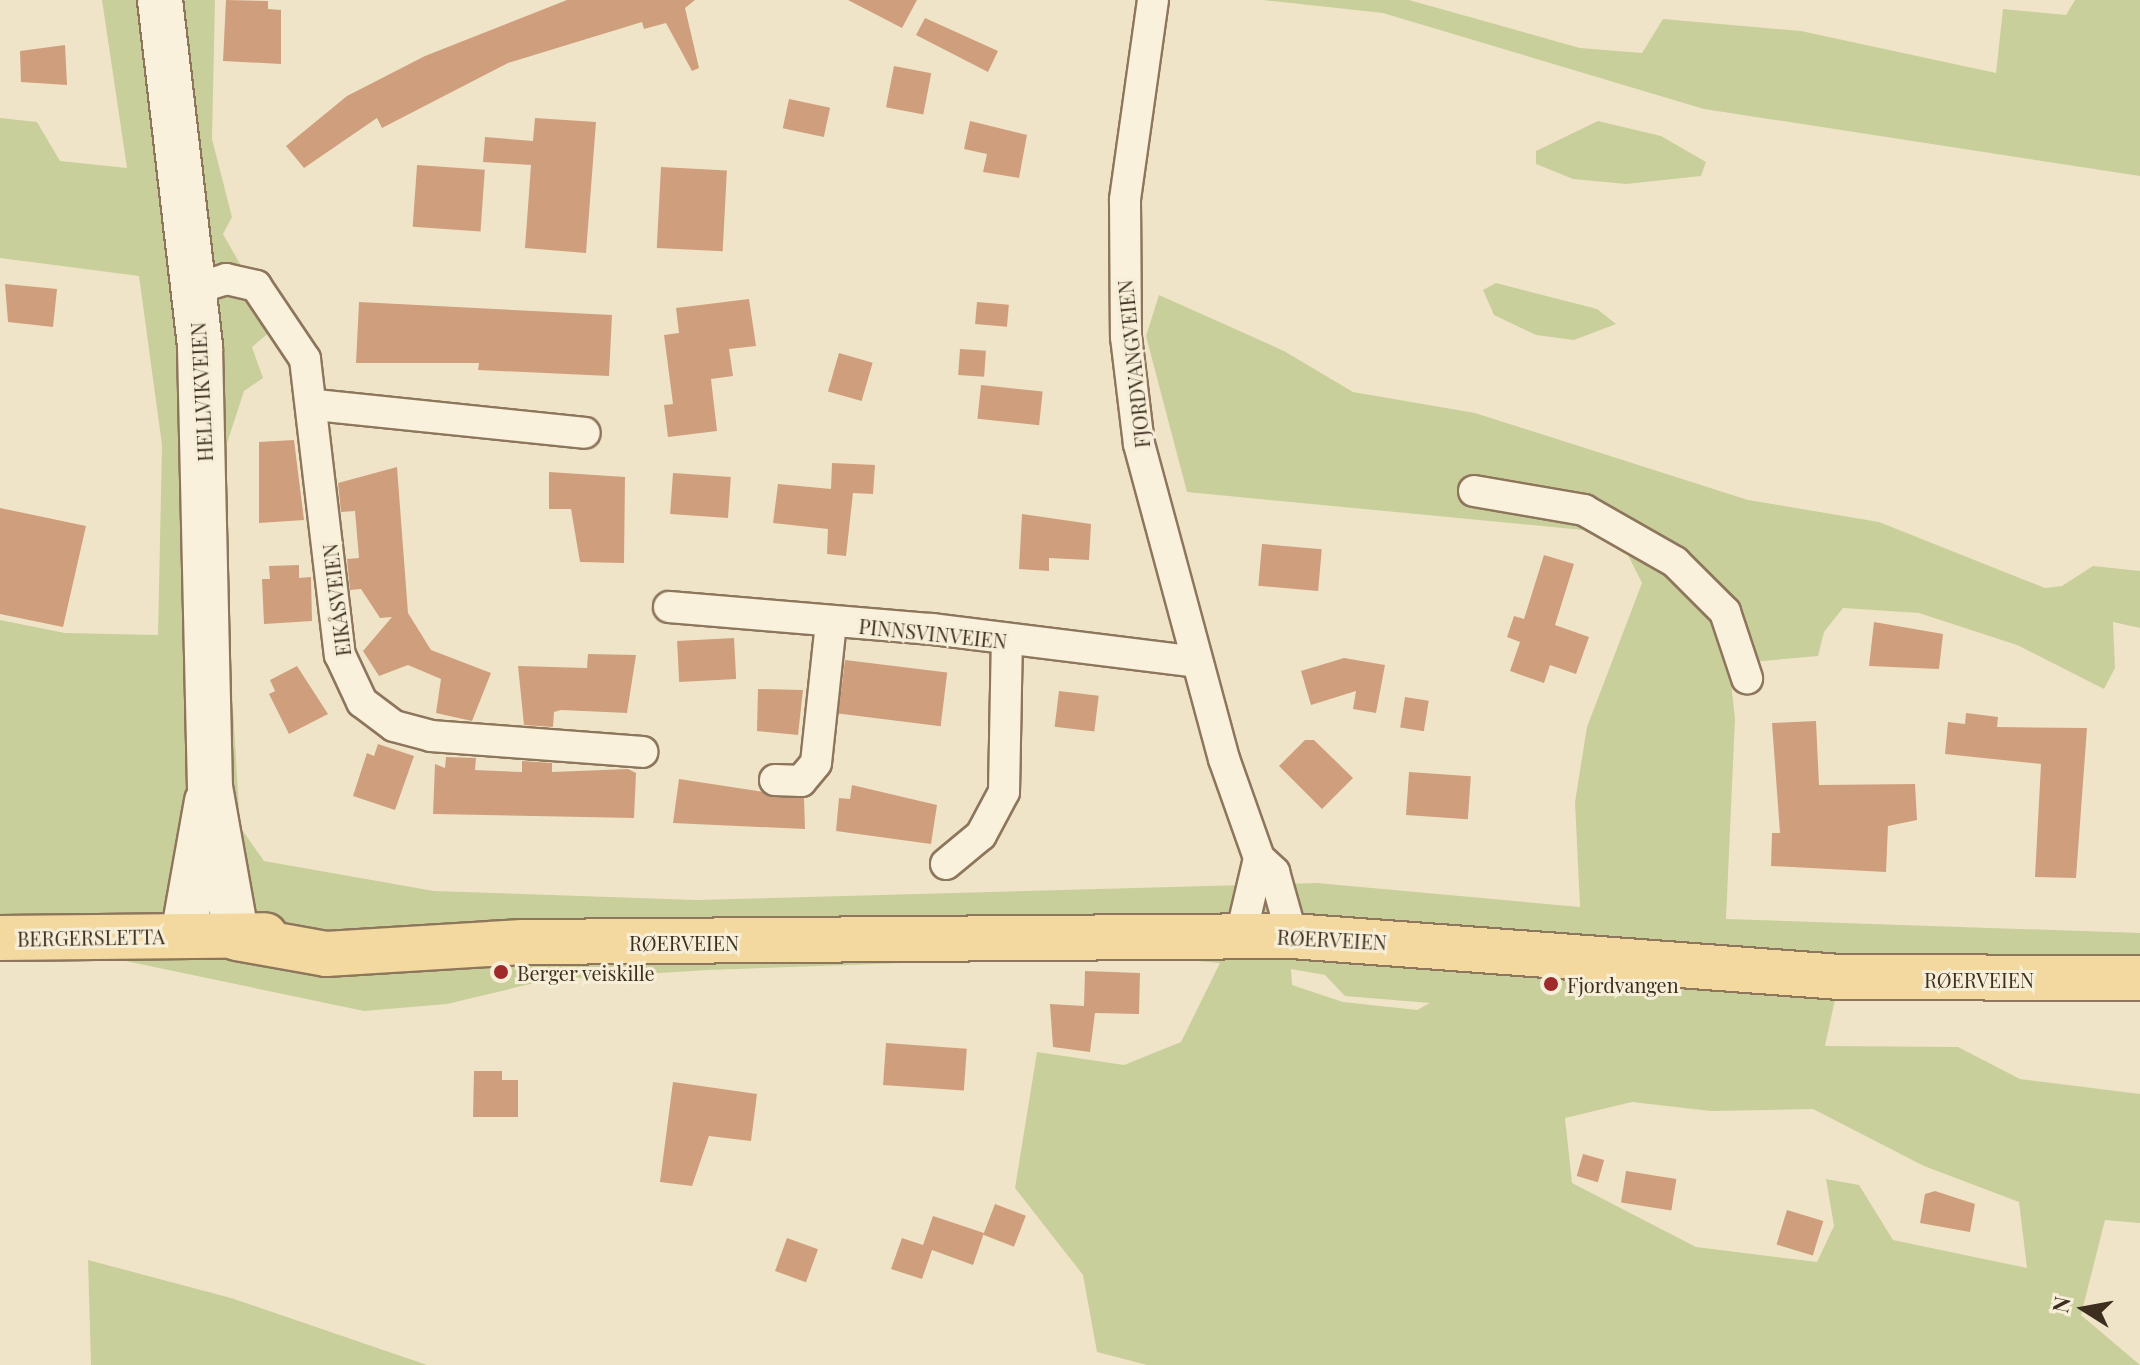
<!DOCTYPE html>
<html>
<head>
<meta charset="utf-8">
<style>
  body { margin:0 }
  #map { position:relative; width:2140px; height:1365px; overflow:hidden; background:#f0e4c8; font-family:"Playfair Display",serif }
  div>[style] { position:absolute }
  .green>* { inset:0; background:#c9cf9b }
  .building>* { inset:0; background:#cf9f7d; transform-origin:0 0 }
  .roads { filter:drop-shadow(2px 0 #8d765c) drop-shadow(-2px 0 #8d765c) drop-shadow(0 2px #8d765c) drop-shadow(0 -2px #8d765c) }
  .street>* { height:30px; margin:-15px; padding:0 15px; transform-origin:15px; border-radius:15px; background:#faf1dc }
  .secondary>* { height:44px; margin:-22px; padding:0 22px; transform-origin:22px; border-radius:22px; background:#faf1dc }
  .primary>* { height:44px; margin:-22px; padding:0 22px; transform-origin:22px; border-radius:22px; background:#f3d9a0 }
  .dots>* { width:22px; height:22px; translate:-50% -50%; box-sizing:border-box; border:4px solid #f7eed8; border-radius:50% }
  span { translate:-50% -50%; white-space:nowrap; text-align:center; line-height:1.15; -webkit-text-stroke:6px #f7eed8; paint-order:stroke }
  .street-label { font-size:20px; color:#3d2e20 }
  .poi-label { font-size:20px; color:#3d2e20 }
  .left { translate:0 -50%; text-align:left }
  .north { position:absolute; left:2044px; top:1269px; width:80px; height:80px; -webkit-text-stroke:6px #f7eed8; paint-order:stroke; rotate:281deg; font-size:22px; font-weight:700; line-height:32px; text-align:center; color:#3d2e20 }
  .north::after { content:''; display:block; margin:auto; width:28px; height:36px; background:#3d2e20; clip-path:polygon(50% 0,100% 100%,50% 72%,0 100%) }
</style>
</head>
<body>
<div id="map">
  <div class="green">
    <div style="clip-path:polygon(evenodd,102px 0,215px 0,212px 139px,232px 217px,223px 234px,276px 327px,252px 347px,263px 378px,244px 391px,227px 443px,224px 555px,240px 827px,264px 861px,434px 891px,697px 900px,1317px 883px,1580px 907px,1575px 802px,1587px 727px,1642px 583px,1627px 553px,1583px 530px,1187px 492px,1146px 336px,1159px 295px,1284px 351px,1353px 392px,1475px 413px,1748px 500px,1879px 522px,2045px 588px,2062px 586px,2093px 566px,2140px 571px,2140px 628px,2113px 622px,2115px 668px,2104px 689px,2017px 645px,1919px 613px,1843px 608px,1824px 632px,1818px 656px,1729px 664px,1735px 719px,1726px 919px,2140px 933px,2140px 1002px,1836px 995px,1825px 1046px,1958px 1047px,2020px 1079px,2140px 1094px,2140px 1223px,2105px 1220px,2081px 1315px,2140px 1365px,1147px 1365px,1097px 1352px,1083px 1275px,1015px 1188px,1037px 1052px,1124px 1065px,1181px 1042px,1220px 963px,1126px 955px,708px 970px,547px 980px,447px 1004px,364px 1011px,116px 959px,0 961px,0 620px,65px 633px,158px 635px,162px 445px,139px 276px,0 258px,0 118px,37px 122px,60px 161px,127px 168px,102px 0,1291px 969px,1325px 975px,1345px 996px,1430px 1003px,1417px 1010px,1343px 1002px,1292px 985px,1291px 969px,102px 0,1632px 1102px,1711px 1111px,1813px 1109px,1924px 1166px,2019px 1202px,2027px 1268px,1893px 1240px,1859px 1185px,1826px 1179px,1834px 1226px,1817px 1262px,1696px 1247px,1572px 1183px,1565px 1118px,1632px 1102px)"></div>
    <div style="clip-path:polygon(1263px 0,1409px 0,1580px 48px,1642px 53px,1663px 19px,1801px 31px,1996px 73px,2003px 9px,2066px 15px,2075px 0,2140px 0,2140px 176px,1704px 109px,1383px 13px)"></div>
    <div style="clip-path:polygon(1598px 121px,1661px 136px,1706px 162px,1701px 176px,1626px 184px,1573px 179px,1536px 164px,1536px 151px)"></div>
    <div style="clip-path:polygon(1496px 283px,1597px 309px,1616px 324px,1574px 340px,1536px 335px,1494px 315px,1483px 290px)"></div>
    <div style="clip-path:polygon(88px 1260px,231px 1298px,427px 1365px,91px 1365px)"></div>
  </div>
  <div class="building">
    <div style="clip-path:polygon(226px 0,268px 1px,268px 9px,281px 10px,281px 64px,223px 61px)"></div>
    <div style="clip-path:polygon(567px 0,695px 0,685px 8px,699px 68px,692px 71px,666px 23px,644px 29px,642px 22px,508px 63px,382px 128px,377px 118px,304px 168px,286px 146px,347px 96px,425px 56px)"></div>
    <div style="clip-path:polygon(848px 0,917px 0,902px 28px)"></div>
    <div style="clip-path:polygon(925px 18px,998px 51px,988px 72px,916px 35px)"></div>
    <div style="clip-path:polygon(65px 45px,67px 85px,21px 82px,20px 51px)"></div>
    <div style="left:894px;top:66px;width:38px;height:42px;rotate:11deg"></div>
    <div style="left:789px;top:99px;width:42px;height:30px;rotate:12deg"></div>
    <div style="clip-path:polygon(535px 118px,596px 122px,586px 253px,525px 248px,531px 165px,483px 162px,485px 137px,533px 141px)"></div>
    <div style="clip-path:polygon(970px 121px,1027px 135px,1019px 178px,983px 172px,987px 154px,964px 149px)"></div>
    <div style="left:417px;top:165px;width:68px;height:62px;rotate:4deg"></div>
    <div style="left:661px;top:167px;width:66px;height:81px;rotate:3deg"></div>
    <div style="clip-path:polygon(5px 284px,57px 289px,53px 327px,8px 322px)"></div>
    <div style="clip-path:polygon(749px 299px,756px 346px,729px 349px,733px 376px,711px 379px,717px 431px,668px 437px,664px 405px,673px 404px,664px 335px,679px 333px,676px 308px)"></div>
    <div style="clip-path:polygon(359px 302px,612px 315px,609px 376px,478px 370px,479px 363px,356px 363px)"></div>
    <div style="left:977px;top:302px;width:32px;height:22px;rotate:5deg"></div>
    <div style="left:960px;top:349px;width:26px;height:26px;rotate:4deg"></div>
    <div style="left:839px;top:353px;width:35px;height:40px;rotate:16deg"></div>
    <div style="left:981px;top:385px;width:62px;height:34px;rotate:6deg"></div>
    <div style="clip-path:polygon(294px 440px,304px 520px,259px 523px,259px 442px)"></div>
    <div style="clip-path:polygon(832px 463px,875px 465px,873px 494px,853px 493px,846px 556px,827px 554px,828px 529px,773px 523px,778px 484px,831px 489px)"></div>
    <div style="clip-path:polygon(397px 467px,408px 613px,431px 650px,491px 673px,472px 721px,436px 713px,441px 679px,408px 665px,379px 676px,363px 651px,392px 617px,380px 618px,361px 589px,350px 590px,347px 559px,359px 558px,355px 511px,341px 512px,338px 483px)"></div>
    <div style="clip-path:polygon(549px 472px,625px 477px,624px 563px,580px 562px,571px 509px,549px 509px)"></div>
    <div style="left:673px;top:473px;width:58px;height:41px;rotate:4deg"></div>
    <div style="clip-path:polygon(0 508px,86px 526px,63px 627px,0 614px)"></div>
    <div style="clip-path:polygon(1022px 514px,1091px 524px,1089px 560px,1049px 558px,1049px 571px,1019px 569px)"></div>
    <div style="left:1262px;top:544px;width:60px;height:42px;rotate:5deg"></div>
    <div style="clip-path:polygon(1544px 555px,1574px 564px,1555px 625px,1589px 637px,1576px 674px,1550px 665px,1544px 683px,1510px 671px,1520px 642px,1507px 637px,1514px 616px,1524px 619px)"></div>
    <div style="clip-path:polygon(299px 565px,299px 578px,311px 577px,312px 621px,264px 624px,262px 579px,270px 579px,269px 566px)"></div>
    <div style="clip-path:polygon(1874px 622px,1943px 634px,1939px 669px,1869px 666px)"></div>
    <div style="left:734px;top:638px;width:41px;height:57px;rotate:87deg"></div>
    <div style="clip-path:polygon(588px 654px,636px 655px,627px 713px,561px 710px,554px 712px,553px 727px,524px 725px,518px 666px,587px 668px)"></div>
    <div style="clip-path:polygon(1344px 658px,1385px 665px,1376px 713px,1353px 709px,1356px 691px,1311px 705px,1301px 671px)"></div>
    <div style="left:845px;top:660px;width:103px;height:54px;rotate:7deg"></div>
    <div style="clip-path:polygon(297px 666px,328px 714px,289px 734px,269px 694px,275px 691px,270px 680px)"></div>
    <div style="clip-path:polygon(758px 689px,803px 690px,798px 735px,757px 731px)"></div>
    <div style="left:1059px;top:691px;width:40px;height:36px;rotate:7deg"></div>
    <div style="left:1405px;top:697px;width:24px;height:31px;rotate:9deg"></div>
    <div style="clip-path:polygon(1966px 713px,1998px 717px,1997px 727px,2087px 728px,2076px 878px,2035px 877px,2041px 764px,1945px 754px,1948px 722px,1965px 724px)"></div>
    <div style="clip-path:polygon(1816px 721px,1819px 785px,1915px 784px,1917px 820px,1888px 826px,1886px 872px,1771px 866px,1772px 833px,1780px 833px,1772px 723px)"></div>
    <div style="clip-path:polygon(1305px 740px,1314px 740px,1353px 778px,1322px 809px,1279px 766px)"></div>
    <div style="clip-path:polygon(378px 744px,414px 756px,395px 810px,353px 796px,367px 753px,374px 756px)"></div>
    <div style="clip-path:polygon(446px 757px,476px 758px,475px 770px,522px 772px,522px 761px,552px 763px,552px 772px,628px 769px,636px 773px,634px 818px,433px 814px,435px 764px,445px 768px)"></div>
    <div style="left:1409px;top:772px;width:62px;height:43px;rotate:4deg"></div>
    <div style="clip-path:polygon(679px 779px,804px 798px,805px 829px,673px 823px)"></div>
    <div style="clip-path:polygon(852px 785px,937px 805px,931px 844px,836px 831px,839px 798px,850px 799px)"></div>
    <div style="clip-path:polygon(1085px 971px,1140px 973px,1139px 1014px,1095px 1013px,1090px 1052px,1053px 1047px,1050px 1004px,1084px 1006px)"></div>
    <div style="left:886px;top:1043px;width:81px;height:42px;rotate:4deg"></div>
    <div style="clip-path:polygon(474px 1071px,502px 1071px,502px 1080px,518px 1080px,518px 1117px,473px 1117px)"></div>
    <div style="clip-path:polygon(673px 1082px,757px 1094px,751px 1141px,709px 1136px,692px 1186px,660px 1182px)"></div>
    <div style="left:1583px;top:1154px;width:22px;height:23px;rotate:16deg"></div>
    <div style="left:1626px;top:1171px;width:51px;height:32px;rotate:9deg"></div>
    <div style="clip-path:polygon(1935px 1191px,1975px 1204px,1970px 1232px,1920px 1223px,1925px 1194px)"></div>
    <div style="left:995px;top:1204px;width:33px;height:33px;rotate:21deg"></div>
    <div style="left:1787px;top:1210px;width:38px;height:36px;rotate:17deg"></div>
    <div style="clip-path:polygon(933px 1216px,984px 1233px,973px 1265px,932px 1250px,922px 1279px,891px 1269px,902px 1238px,923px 1245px)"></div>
    <div style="left:787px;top:1238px;width:33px;height:35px;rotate:20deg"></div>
  </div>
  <div class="roads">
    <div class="street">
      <div style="left:1153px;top:0;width:202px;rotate:98deg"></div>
      <div style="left:1125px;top:200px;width:137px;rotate:89.6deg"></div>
      <div style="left:1126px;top:337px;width:108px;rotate:83.1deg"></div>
      <div style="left:1139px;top:444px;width:326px;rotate:74.9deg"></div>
      <div style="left:1224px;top:759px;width:105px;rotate:70.5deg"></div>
      <div style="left:1259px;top:858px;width:21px;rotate:43deg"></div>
      <div style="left:1274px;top:872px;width:66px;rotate:74.3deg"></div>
      <div style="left:194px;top:289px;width:34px;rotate:-17deg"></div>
      <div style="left:226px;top:279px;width:31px;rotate:13deg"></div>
      <div style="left:256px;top:286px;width:88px;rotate:56.1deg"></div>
      <div style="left:305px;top:359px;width:298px;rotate:83.3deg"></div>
      <div style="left:340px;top:655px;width:52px;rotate:64.9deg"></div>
      <div style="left:362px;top:702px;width:40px;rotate:37deg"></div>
      <div style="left:394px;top:726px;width:38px;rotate:15deg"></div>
      <div style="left:431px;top:736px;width:212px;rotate:4.3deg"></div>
      <div style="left:316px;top:405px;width:270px;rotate:5.9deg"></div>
      <div style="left:1474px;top:491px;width:112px;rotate:9.8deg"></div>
      <div style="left:1584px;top:510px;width:105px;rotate:29.7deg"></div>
      <div style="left:1675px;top:562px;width:71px;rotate:45deg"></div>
      <div style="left:1725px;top:612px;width:70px;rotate:71.6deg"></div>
      <div style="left:669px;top:607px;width:264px;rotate:4.8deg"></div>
      <div style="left:932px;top:629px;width:266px;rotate:7.1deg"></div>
      <div style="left:775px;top:780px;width:26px;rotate:2deg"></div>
      <div style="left:801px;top:781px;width:23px;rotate:-50deg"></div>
      <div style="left:816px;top:763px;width:141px;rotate:-83.9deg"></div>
      <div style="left:946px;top:864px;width:45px;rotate:-39.6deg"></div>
      <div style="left:981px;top:835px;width:49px;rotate:-61.9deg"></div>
      <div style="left:1004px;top:792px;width:152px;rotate:-88.9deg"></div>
      <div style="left:1241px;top:935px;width:79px;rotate:-76.8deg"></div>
    </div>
    <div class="secondary">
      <div style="left:160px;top:0;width:350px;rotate:83.4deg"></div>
      <div style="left:200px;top:348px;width:439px;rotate:88.7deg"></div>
      <div style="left:210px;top:787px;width:153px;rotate:79.9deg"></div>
      <div style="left:183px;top:936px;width:137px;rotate:-79.9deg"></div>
    </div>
    <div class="primary">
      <div style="left:0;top:938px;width:265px;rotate:-0.6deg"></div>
      <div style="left:237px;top:938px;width:90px;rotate:10.2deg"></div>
      <div style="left:326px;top:954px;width:197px;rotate:-3.5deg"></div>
      <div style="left:523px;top:942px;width:769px;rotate:-0.45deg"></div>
      <div style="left:1292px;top:936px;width:550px;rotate:4.28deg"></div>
      <div style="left:1840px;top:977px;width:300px;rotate:0.2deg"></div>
    </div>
  </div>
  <div class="dots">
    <div style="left:501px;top:972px;background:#9e2a2b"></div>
    <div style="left:1551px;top:984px;background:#9e2a2b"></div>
  </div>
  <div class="street-label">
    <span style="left:1133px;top:364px;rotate:-96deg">FJORDVANGVEIEN</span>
    <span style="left:201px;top:392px;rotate:-93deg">HELLVIKVEIEN</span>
    <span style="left:336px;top:600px;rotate:-97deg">EIKÅSVEIEN</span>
    <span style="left:933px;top:633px;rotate:6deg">PINNSVINVEIEN</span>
    <span style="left:91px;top:937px;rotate:-1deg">BERGERSLETTA</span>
    <span style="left:1332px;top:939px;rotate:3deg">RØERVEIEN</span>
    <span style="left:684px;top:942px">RØERVEIEN</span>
    <span style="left:1979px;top:979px">RØERVEIEN</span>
  </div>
  <div class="poi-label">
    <span class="left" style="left:517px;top:972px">Berger veiskille</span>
    <span class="left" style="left:1567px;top:984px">Fjordvangen</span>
  </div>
  <div class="north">N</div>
</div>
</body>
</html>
